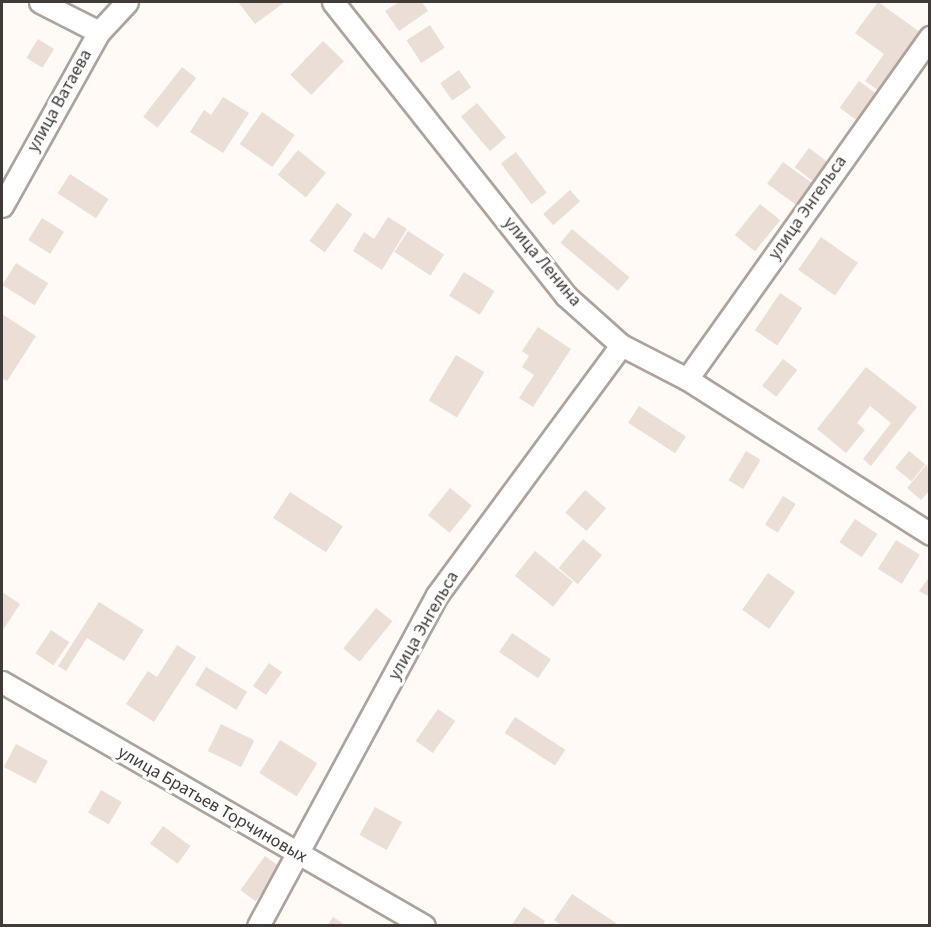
<!DOCTYPE html>
<html>
<head>
<meta charset="utf-8">
<style>
  body { margin:0 }
  #map { position:relative; width:931px; height:927px; overflow:hidden; background:#fffaf6; font-family:"Source Sans 3",sans-serif }
  div>[style] { position:absolute }
  .building>* { inset:0; background:#eaded6; transform-origin:0 0 }
  .roads { filter:drop-shadow(2px 0 #ada39b) drop-shadow(-2px 0 #ada39b) drop-shadow(0 2px #ada39b) drop-shadow(0 -2px #ada39b) }
  .minor>* { height:21px; margin:-10.5px; padding:0 10.5px; transform-origin:10.5px; border-radius:10.5px; background:#fff }
  span { translate:-50% -50%; white-space:nowrap; text-align:center; line-height:1.15; -webkit-text-stroke:6px #fff; paint-order:stroke }
  .street-label { font-size:18px; color:#403b38 }
  .frame { position:absolute; inset:0; border:3px solid #403b38; pointer-events:none }
</style>
</head>
<body>
<div id="map">
  <div class="building">
    <div style="clip-path:polygon(238px 2px,285px 2px,255px 24px)"></div>
    <div style="clip-path:polygon(399px 2px,422px 2px,428px 11px,399px 31px,385px 11px)"></div>
    <div style="clip-path:polygon(878px 2px,920px 32px,879px 91px,865px 81px,884px 54px,855px 33px)"></div>
    <div style="left:430px;top:25px;width:27px;height:28px;rotate:57deg"></div>
    <div style="left:38px;top:39px;width:19px;height:22px;rotate:32deg"></div>
    <div style="left:323px;top:41px;width:29px;height:47px;rotate:44deg"></div>
    <div style="left:182px;top:67px;width:18px;height:63px;rotate:38deg"></div>
    <div style="left:459px;top:70px;width:21px;height:23px;rotate:55deg"></div>
    <div style="left:859px;top:81px;width:22px;height:33px;rotate:36deg"></div>
    <div style="clip-path:polygon(223px 97px,249px 113px,223px 153px,190px 132px,204px 110px,211px 115px)"></div>
    <div style="left:477px;top:103px;width:45px;height:21px;rotate:50deg"></div>
    <div style="left:262px;top:112px;width:40px;height:39px;rotate:35deg"></div>
    <div style="left:809px;top:148px;width:25px;height:24px;rotate:37deg"></div>
    <div style="left:298px;top:150px;width:36px;height:32px;rotate:39deg"></div>
    <div style="left:516px;top:152px;width:51px;height:19px;rotate:53deg"></div>
    <div style="left:783px;top:162px;width:37px;height:27px;rotate:36deg"></div>
    <div style="left:70px;top:174px;width:46px;height:23px;rotate:33deg"></div>
    <div style="left:570px;top:190px;width:15px;height:36px;rotate:48deg"></div>
    <div style="left:337px;top:203px;width:19px;height:47px;rotate:36deg"></div>
    <div style="left:760px;top:204px;width:26px;height:40px;rotate:39deg"></div>
    <div style="clip-path:polygon(388px 217px,407px 229px,382px 270px,353px 251px,364px 232px,374px 239px)"></div>
    <div style="left:42px;top:218px;width:26px;height:26px;rotate:32deg"></div>
    <div style="left:572px;top:229px;width:75px;height:18px;rotate:40deg"></div>
    <div style="left:408px;top:231px;width:43px;height:25px;rotate:33deg"></div>
    <div style="left:821px;top:237px;width:45px;height:40px;rotate:35deg"></div>
    <div style="left:16px;top:263px;width:38px;height:26px;rotate:32deg"></div>
    <div style="left:464px;top:272px;width:36px;height:28px;rotate:32deg"></div>
    <div style="left:780px;top:293px;width:27px;height:45px;rotate:34deg"></div>
    <div style="clip-path:polygon(2px 314px,36px 336px,7px 381px,2px 378px)"></div>
    <div style="clip-path:polygon(538px 327px,571px 349px,533px 407px,519px 398px,534px 375px,522px 367px,529px 356px,522px 351px)"></div>
    <div style="left:456px;top:355px;width:33px;height:53px;rotate:31deg"></div>
    <div style="left:783px;top:359px;width:18px;height:34px;rotate:38deg"></div>
    <div style="clip-path:polygon(866px 367px,917px 407px,871px 466px,863px 459px,891px 423px,870px 406px,857px 423px,865px 430px,846px 453px,817px 429px)"></div>
    <div style="left:639px;top:406px;width:56px;height:20px;rotate:33deg"></div>
    <div style="left:746px;top:451px;width:17px;height:34px;rotate:31deg"></div>
    <div style="left:909px;top:451px;width:21px;height:22px;rotate:39deg"></div>
    <div style="clip-path:polygon(927px 464px,930px 490px,921px 500px,907px 488px)"></div>
    <div style="left:450px;top:488px;width:28px;height:35px;rotate:39deg"></div>
    <div style="left:585px;top:490px;width:28px;height:30px;rotate:41deg"></div>
    <div style="left:290px;top:492px;width:63px;height:31px;rotate:33deg"></div>
    <div style="left:783px;top:496px;width:15px;height:34px;rotate:32deg"></div>
    <div style="left:855px;top:519px;width:27px;height:28px;rotate:34deg"></div>
    <div style="left:583px;top:539px;width:25px;height:38px;rotate:40deg"></div>
    <div style="left:896px;top:540px;width:28px;height:34px;rotate:32deg"></div>
    <div style="left:535px;top:551px;width:49px;height:32px;rotate:39deg"></div>
    <div style="left:768px;top:573px;width:33px;height:45px;rotate:35deg"></div>
    <div style="clip-path:polygon(930px 576px,930px 597px,919px 591px)"></div>
    <div style="clip-path:polygon(2px 592px,20px 604px,3px 630px,2px 629px)"></div>
    <div style="clip-path:polygon(99px 602px,144px 630px,124px 661px,87px 638px,66px 671px,58px 666px)"></div>
    <div style="left:376px;top:608px;width:21px;height:52px;rotate:39deg"></div>
    <div style="left:51px;top:630px;width:22px;height:28px;rotate:34deg"></div>
    <div style="left:512px;top:633px;width:47px;height:23px;rotate:34deg"></div>
    <div style="clip-path:polygon(177px 645px,196px 657px,154px 722px,126px 704px,148px 671px,157px 677px)"></div>
    <div style="left:269px;top:663px;width:16px;height:28px;rotate:35deg"></div>
    <div style="left:206px;top:667px;width:48px;height:21px;rotate:31deg"></div>
    <div style="left:438px;top:709px;width:21px;height:39px;rotate:35deg"></div>
    <div style="left:515px;top:717px;width:60px;height:19px;rotate:33deg"></div>
    <div style="left:221px;top:724px;width:37px;height:30px;rotate:26deg"></div>
    <div style="left:280px;top:740px;width:44px;height:39px;rotate:32deg"></div>
    <div style="left:16px;top:744px;width:36px;height:26px;rotate:28deg"></div>
    <div style="left:101px;top:790px;width:24px;height:26px;rotate:30deg"></div>
    <div style="left:375px;top:807px;width:31px;height:32px;rotate:29deg"></div>
    <div style="left:163px;top:826px;width:34px;height:22px;rotate:36deg"></div>
    <div style="left:265px;top:856px;width:19px;height:42px;rotate:36deg"></div>
    <div style="clip-path:polygon(572px 894px,616px 923px,614px 926px,563px 926px,554px 920px)"></div>
    <div style="clip-path:polygon(524px 907px,545px 921px,542px 926px,511px 926px)"></div>
    <div style="clip-path:polygon(333px 917px,347px 926px,327px 926px)"></div>
  </div>
  <div class="roads">
    <div class="minor">
      <div style="left:40px;top:2px;width:66px;rotate:27deg"></div>
      <div style="left:333px;top:2px;width:374px;rotate:51.6deg"></div>
      <div style="left:565px;top:295px;width:75px;rotate:41.8deg"></div>
      <div style="left:621px;top:345px;width:74px;rotate:27.3deg"></div>
      <div style="left:687px;top:379px;width:288px;rotate:32.5deg"></div>
      <div style="left:2px;top:206px;width:199px;rotate:-60.9deg"></div>
      <div style="left:99px;top:32px;width:41px;rotate:-47deg"></div>
      <div style="left:687px;top:379px;width:420px;rotate:-54.6deg"></div>
      <div style="left:2px;top:682px;width:487px;rotate:30deg"></div>
      <div style="left:258px;top:926px;width:376px;rotate:-61.6deg"></div>
      <div style="left:437px;top:595px;width:310px;rotate:-53.6deg"></div>
    </div>
  </div>
  <div class="street-label">
    <span style="left:60px;top:101px;rotate:-61deg">улица Ватаева</span>
    <span style="left:808px;top:208px;rotate:-55deg">улица Энгельса</span>
    <span style="left:542px;top:262px;rotate:50deg">улица Ленина</span>
    <span style="left:424px;top:626px;rotate:-60deg">улица Энгельса</span>
    <span style="left:212px;top:805px;rotate:30deg">улица Братьев Торчиновых</span>
  </div>
  <div class="frame"></div>
</div>
</body>
</html>
